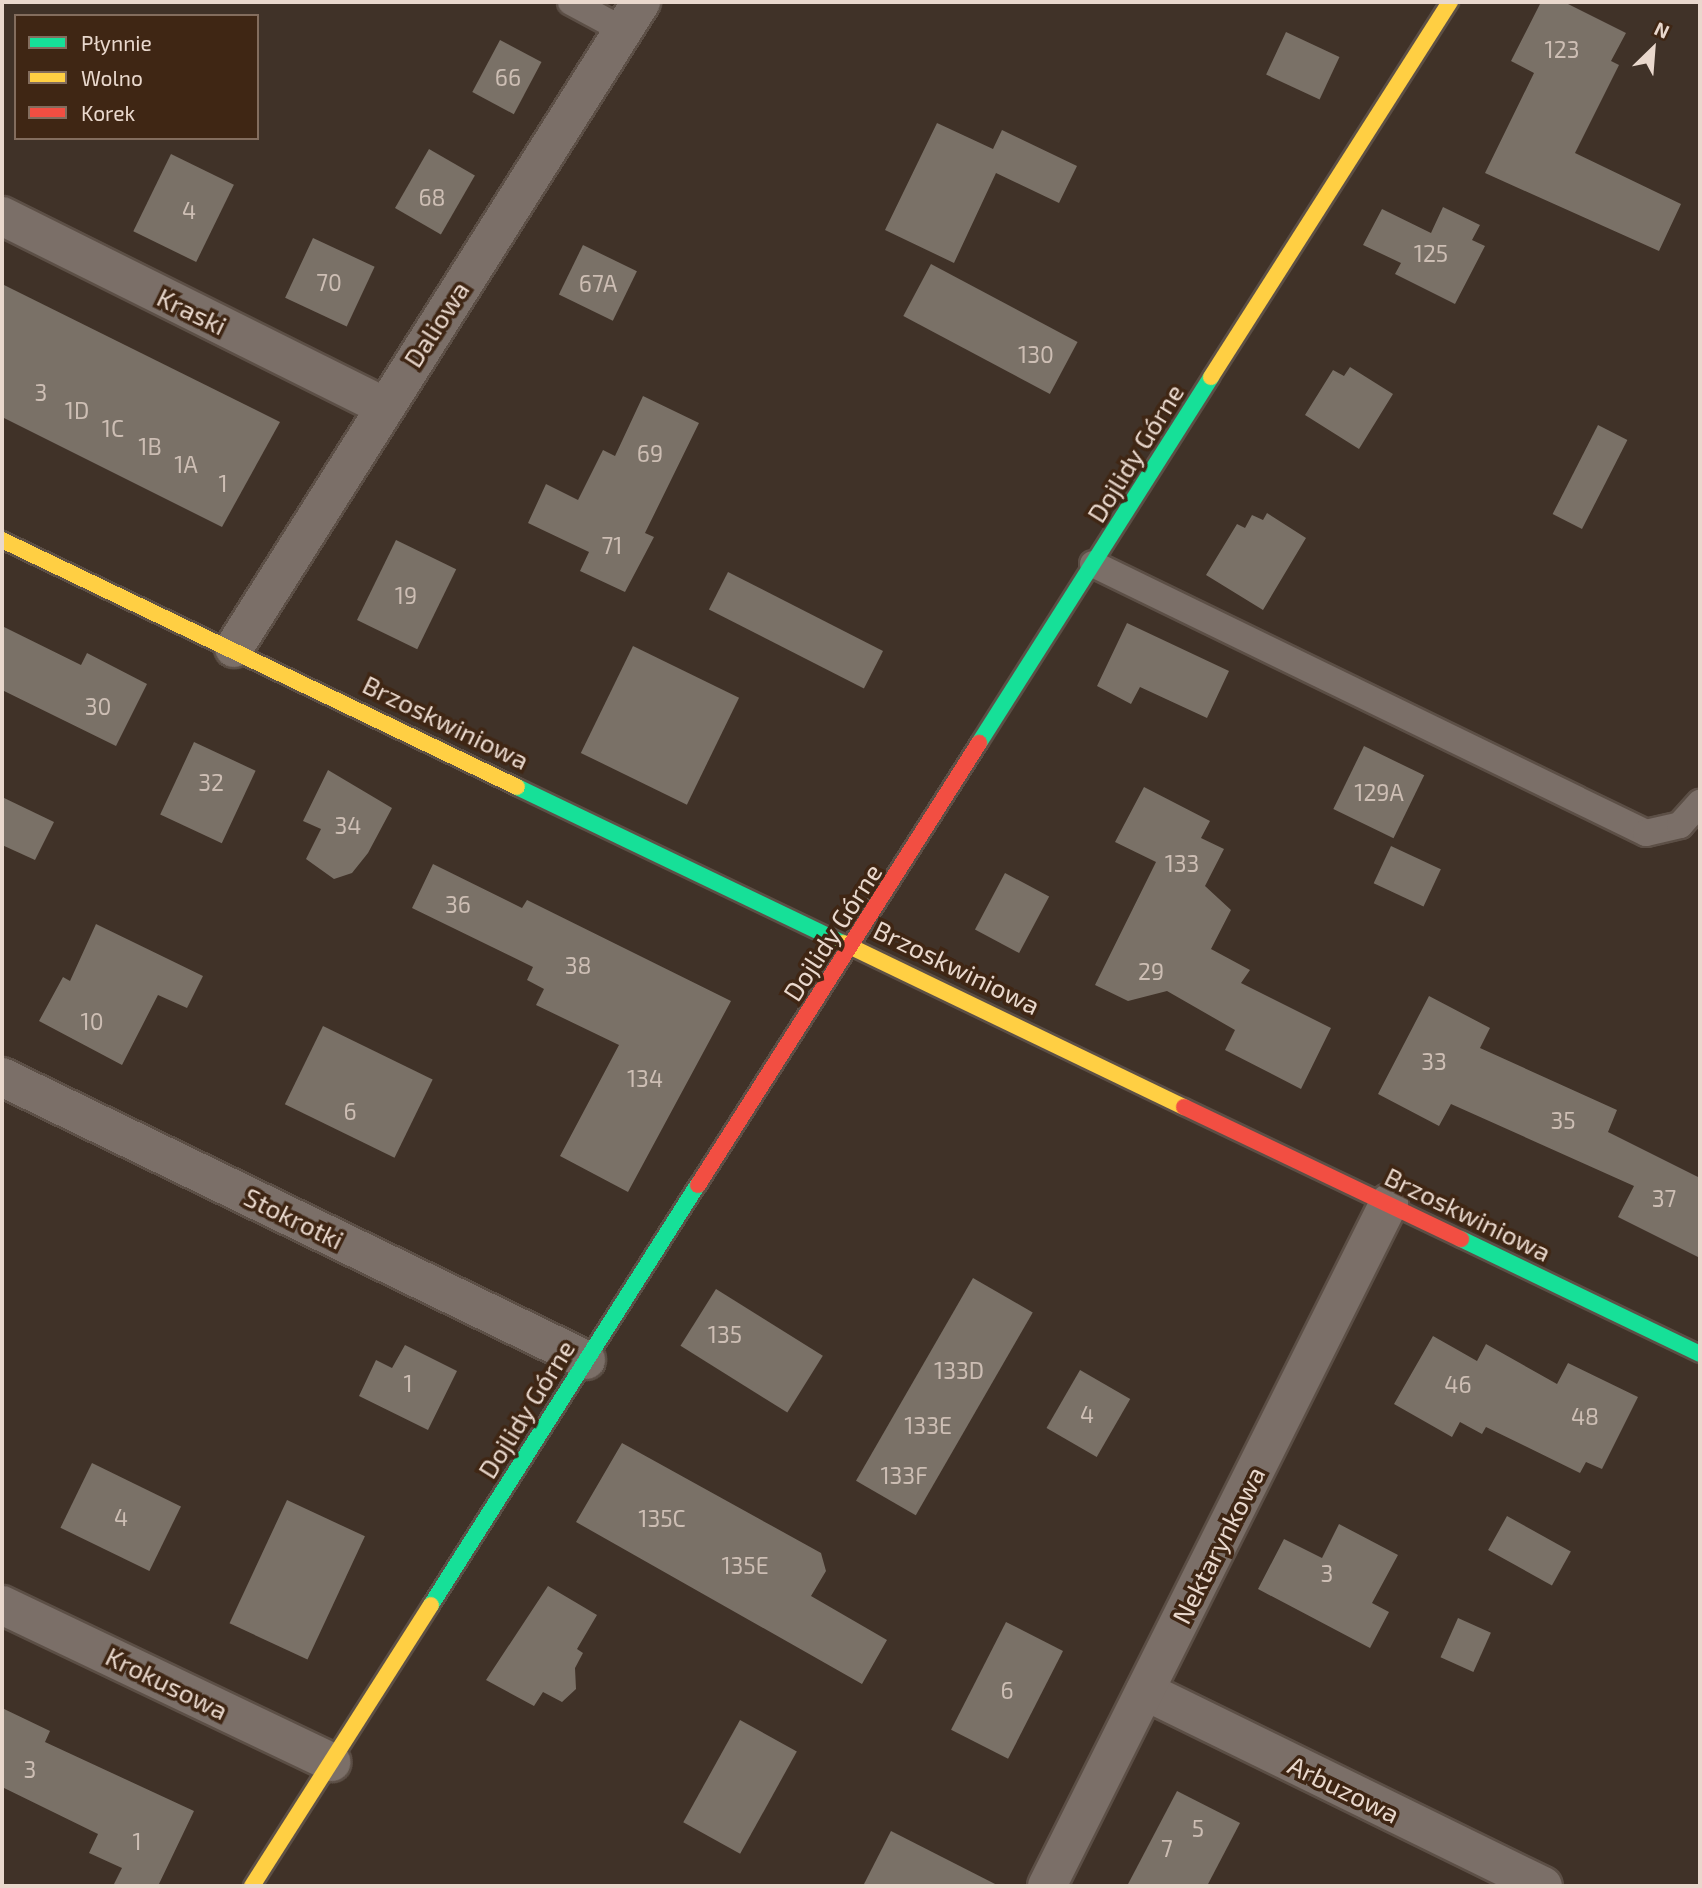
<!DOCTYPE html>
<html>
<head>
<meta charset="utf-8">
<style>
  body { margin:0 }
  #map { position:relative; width:1702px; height:1888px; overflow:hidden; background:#403228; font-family:"Exo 2",sans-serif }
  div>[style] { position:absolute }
  .building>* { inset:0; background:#7a7167; transform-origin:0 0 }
  .roads { filter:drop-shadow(2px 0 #5c4f46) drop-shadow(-2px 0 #5c4f46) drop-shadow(0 2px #5c4f46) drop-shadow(0 -2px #5c4f46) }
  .lane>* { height:26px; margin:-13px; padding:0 13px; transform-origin:13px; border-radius:13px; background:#7b6f68 }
  .street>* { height:38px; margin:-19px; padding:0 19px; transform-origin:19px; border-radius:19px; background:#7b6f68 }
  .fast>* { height:16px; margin:-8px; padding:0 8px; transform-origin:8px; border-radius:8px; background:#16e098 }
  .slow>* { height:16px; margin:-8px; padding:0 8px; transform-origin:8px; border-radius:8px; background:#ffcf43 }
  .jam>* { height:16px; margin:-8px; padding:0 8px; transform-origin:8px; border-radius:8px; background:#f24e42 }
  span { translate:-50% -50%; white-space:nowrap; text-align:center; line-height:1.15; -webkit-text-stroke:7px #3f2614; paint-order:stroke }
  .number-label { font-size:23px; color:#cdbeb4 }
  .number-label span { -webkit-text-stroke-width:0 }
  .street-label { font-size:26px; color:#e9d8cd }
  .frame { position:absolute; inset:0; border:4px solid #e9d8cd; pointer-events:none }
  .legend { position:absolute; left:14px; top:14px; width:245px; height:126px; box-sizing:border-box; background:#3f2614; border:2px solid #836d5e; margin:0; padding:9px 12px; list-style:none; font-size:21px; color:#e9d8cd }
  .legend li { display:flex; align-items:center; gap:14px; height:35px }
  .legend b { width:35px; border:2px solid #836d5e }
  .north { position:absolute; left:1618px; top:14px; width:70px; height:70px; -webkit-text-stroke:5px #3f2614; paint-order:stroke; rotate:25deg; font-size:19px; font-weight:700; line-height:28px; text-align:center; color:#e9d8cd }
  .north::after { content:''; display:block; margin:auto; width:24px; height:32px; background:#e9d8cd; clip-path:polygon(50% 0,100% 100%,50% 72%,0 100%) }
</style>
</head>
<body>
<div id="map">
  <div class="building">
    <div style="clip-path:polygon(1541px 2px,1564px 2px,1626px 33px,1611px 61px,1619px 65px,1575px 153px,1681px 204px,1659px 251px,1485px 173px,1534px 73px,1511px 61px)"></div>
    <div style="left:1286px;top:32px;width:59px;height:47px;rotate:25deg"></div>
    <div style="left:500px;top:40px;width:47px;height:59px;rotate:28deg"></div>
    <div style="clip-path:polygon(937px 123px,993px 149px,1002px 130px,1077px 166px,1059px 203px,996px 173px,954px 263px,885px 230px)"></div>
    <div style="left:429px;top:149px;width:53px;height:68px;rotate:30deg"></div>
    <div style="left:171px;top:154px;width:70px;height:86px;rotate:26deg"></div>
    <div style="clip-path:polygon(1443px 207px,1480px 225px,1472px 240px,1485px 246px,1455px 304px,1395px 274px,1401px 263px,1363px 245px,1382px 209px,1431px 233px)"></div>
    <div style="left:313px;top:238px;width:68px;height:66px;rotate:25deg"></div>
    <div style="left:583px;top:245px;width:60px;height:55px;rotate:26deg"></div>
    <div style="left:931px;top:264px;width:166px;height:59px;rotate:28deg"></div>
    <div style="clip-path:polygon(2px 284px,280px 422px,222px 527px,2px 417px)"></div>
    <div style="clip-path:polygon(1350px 367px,1393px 394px,1359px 449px,1305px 415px,1333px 370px,1344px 376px)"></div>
    <div style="clip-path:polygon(643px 396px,699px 423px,645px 533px,654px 537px,625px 592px,580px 571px,589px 552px,528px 523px,546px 484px,578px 500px,603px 450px,615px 456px)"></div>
    <div style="left:1598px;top:425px;width:33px;height:100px;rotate:27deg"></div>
    <div style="clip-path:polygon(1267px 513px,1306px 538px,1263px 610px,1206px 575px,1237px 524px,1245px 528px,1252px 515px,1263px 520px)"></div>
    <div style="left:396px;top:540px;width:67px;height:89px;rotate:26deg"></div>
    <div style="left:728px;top:572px;width:174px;height:42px;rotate:27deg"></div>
    <div style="clip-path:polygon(1127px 623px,1229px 671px,1207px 718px,1140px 687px,1131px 704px,1097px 686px)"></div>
    <div style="clip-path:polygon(2px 626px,81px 665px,87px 653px,147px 684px,116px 746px,2px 690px)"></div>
    <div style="left:633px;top:646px;width:118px;height:119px;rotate:26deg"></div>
    <div style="left:194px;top:742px;width:68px;height:80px;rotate:25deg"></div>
    <div style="left:1364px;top:746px;width:67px;height:70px;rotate:26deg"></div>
    <div style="clip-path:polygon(328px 770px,392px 808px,368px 853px,352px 873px,334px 879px,306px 859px,321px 829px,303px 821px)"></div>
    <div style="clip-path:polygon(1144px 787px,1210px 821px,1201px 838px,1224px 849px,1205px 886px,1231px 910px,1211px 949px,1250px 970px,1241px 983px,1331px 1028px,1301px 1089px,1225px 1050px,1235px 1030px,1167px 991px,1128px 1001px,1095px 985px,1156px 862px,1115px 842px)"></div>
    <div style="clip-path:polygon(2px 797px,54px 822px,35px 860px,2px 845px)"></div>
    <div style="left:1391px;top:846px;width:55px;height:41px;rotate:25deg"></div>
    <div style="clip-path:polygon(433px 864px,522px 908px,527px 900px,731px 1001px,628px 1192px,560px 1156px,619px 1045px,536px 1005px,544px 989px,527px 980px,533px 967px,412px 908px)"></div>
    <div style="left:1005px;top:873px;width:50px;height:64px;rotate:28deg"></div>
    <div style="clip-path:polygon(96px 924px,203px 976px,187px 1008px,158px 995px,122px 1065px,39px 1021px,63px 977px,70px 981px)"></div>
    <div style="clip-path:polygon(1429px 996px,1490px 1028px,1480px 1048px,1617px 1110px,1608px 1132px,1700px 1178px,1700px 1258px,1618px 1217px,1634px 1186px,1451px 1104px,1439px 1126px,1378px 1094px)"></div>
    <div style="left:323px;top:1026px;width:122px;height:87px;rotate:26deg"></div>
    <div style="left:973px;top:1278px;width:69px;height:234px;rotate:30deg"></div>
    <div style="left:716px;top:1289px;width:126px;height:67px;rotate:32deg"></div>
    <div style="clip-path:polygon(1433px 1336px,1477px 1361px,1486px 1344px,1557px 1384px,1568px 1363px,1638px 1397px,1602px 1469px,1586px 1462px,1580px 1473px,1486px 1427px,1482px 1434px,1460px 1422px,1452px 1437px,1394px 1404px)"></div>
    <div style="clip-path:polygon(405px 1345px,457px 1371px,428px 1430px,359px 1396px,376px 1360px,392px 1368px)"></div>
    <div style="left:1080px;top:1370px;width:58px;height:67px;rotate:30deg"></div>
    <div style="clip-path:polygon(622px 1443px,821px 1553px,826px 1571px,811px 1596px,887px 1640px,862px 1684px,576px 1522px)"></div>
    <div style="left:92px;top:1463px;width:99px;height:72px;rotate:26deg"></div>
    <div style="left:287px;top:1500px;width:86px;height:136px;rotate:25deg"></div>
    <div style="left:1507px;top:1516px;width:73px;height:39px;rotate:29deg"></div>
    <div style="clip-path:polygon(1339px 1524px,1398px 1555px,1372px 1603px,1389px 1612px,1370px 1648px,1258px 1589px,1284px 1539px,1322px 1558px)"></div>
    <div style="clip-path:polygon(548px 1586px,597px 1615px,577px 1649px,583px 1653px,575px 1668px,576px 1689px,562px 1702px,543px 1692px,534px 1706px,486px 1680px)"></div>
    <div style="left:1458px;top:1618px;width:36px;height:43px;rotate:24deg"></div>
    <div style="left:1006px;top:1622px;width:64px;height:121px;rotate:27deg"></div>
    <div style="clip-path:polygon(2px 1708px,50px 1731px,45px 1742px,194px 1811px,158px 1886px,113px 1886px,122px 1868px,89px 1853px,98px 1834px,2px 1787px)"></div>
    <div style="left:740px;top:1720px;width:65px;height:117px;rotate:29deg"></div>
    <div style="clip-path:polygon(1177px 1791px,1240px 1823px,1207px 1886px,1127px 1886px)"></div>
    <div style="clip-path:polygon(891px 1831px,999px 1886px,863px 1886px)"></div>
  </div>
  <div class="roads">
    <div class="lane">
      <div style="left:571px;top:2px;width:59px;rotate:28.3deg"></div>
      <div style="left:1093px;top:564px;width:615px;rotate:25.94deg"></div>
      <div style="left:1646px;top:833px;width:35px;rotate:-13deg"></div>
      <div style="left:1680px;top:825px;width:30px;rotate:-48deg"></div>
    </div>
    <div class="street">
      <div style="left:2px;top:216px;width:426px;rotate:26.5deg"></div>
      <div style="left:234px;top:648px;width:764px;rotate:-57.79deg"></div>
      <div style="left:2px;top:1077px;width:649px;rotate:25.85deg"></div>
      <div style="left:2px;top:1605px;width:365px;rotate:25.5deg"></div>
      <div style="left:1145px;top:1691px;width:443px;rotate:26.1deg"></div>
      <div style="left:1047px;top:1886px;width:764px;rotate:-63.4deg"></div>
    </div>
    <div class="fast">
      <div style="left:979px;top:743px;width:433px;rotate:-57.6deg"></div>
      <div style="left:517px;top:787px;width:361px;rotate:25.6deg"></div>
      <div style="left:1461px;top:1239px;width:265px;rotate:25.7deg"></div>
      <div style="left:431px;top:1605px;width:498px;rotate:-57.6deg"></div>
    </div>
    <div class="slow">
      <div style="left:1211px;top:377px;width:445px;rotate:-57.5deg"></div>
      <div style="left:2px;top:540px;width:571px;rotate:25.62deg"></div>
      <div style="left:843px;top:943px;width:378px;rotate:25.7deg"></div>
      <div style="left:252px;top:1886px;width:333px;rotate:-57.5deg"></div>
    </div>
    <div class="jam">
      <div style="left:1184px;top:1107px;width:307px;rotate:25.5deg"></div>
      <div style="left:698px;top:1185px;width:524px;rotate:-57.55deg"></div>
    </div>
  </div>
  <div class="number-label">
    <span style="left:1562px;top:49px">123</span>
    <span style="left:508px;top:77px">66</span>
    <span style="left:432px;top:197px">68</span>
    <span style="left:189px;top:210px">4</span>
    <span style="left:1431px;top:253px">125</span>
    <span style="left:329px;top:282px">70</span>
    <span style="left:598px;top:283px">67A</span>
    <span style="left:1036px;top:354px">130</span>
    <span style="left:41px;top:392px">3</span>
    <span style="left:77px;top:410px">1D</span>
    <span style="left:113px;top:428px">1C</span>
    <span style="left:150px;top:446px">1B</span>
    <span style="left:650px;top:453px">69</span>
    <span style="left:186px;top:464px">1A</span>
    <span style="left:223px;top:483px">1</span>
    <span style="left:612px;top:545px">71</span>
    <span style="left:406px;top:595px">19</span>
    <span style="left:98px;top:706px">30</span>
    <span style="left:211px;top:782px">32</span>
    <span style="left:1379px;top:792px">129A</span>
    <span style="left:348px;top:825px">34</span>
    <span style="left:1182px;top:863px">133</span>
    <span style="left:458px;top:904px">36</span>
    <span style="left:578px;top:965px">38</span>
    <span style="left:1151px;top:971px">29</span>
    <span style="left:92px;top:1021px">10</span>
    <span style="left:1434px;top:1061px">33</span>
    <span style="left:645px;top:1078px">134</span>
    <span style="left:350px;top:1111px">6</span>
    <span style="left:1563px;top:1120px">35</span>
    <span style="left:1664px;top:1198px">37</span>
    <span style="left:725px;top:1334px">135</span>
    <span style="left:959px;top:1370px">133D</span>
    <span style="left:408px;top:1383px">1</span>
    <span style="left:1458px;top:1384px">46</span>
    <span style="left:1087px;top:1414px">4</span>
    <span style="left:1585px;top:1416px">48</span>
    <span style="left:928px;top:1425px">133E</span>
    <span style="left:904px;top:1475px">133F</span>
    <span style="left:121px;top:1517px">4</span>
    <span style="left:662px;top:1518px">135C</span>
    <span style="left:745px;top:1565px">135E</span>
    <span style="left:1327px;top:1573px">3</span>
    <span style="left:1007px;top:1690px">6</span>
    <span style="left:30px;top:1769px">3</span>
    <span style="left:1198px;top:1828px">5</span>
    <span style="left:137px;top:1841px">1</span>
    <span style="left:1167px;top:1848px">7</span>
  </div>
  <div class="street-label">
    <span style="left:192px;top:311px;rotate:26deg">Kraski</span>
    <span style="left:436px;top:324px;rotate:-57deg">Daliowa</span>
    <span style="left:1135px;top:453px;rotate:-58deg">Dojlidy Górne</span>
    <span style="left:446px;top:722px;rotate:26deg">Brzoskwiniowa</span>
    <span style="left:832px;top:932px;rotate:-57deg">Dojlidy Górne</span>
    <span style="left:957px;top:967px;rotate:26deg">Brzoskwiniowa</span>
    <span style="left:1468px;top:1214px;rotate:26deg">Brzoskwiniowa</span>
    <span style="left:294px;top:1218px;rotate:26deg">Stokrotki</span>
    <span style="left:526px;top:1409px;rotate:-58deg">Dojlidy Górne</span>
    <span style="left:1218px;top:1545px;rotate:-63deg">Nektarynkowa</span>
    <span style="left:167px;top:1683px;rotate:26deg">Krokusowa</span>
    <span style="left:1344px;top:1789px;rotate:26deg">Arbuzowa</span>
  </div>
  <div class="frame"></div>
  <ul class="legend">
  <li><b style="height:9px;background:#16e098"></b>Płynnie</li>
  <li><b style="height:9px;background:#ffcf43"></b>Wolno</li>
  <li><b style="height:9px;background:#f24e42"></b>Korek</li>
  </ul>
  <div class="north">N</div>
</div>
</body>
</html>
